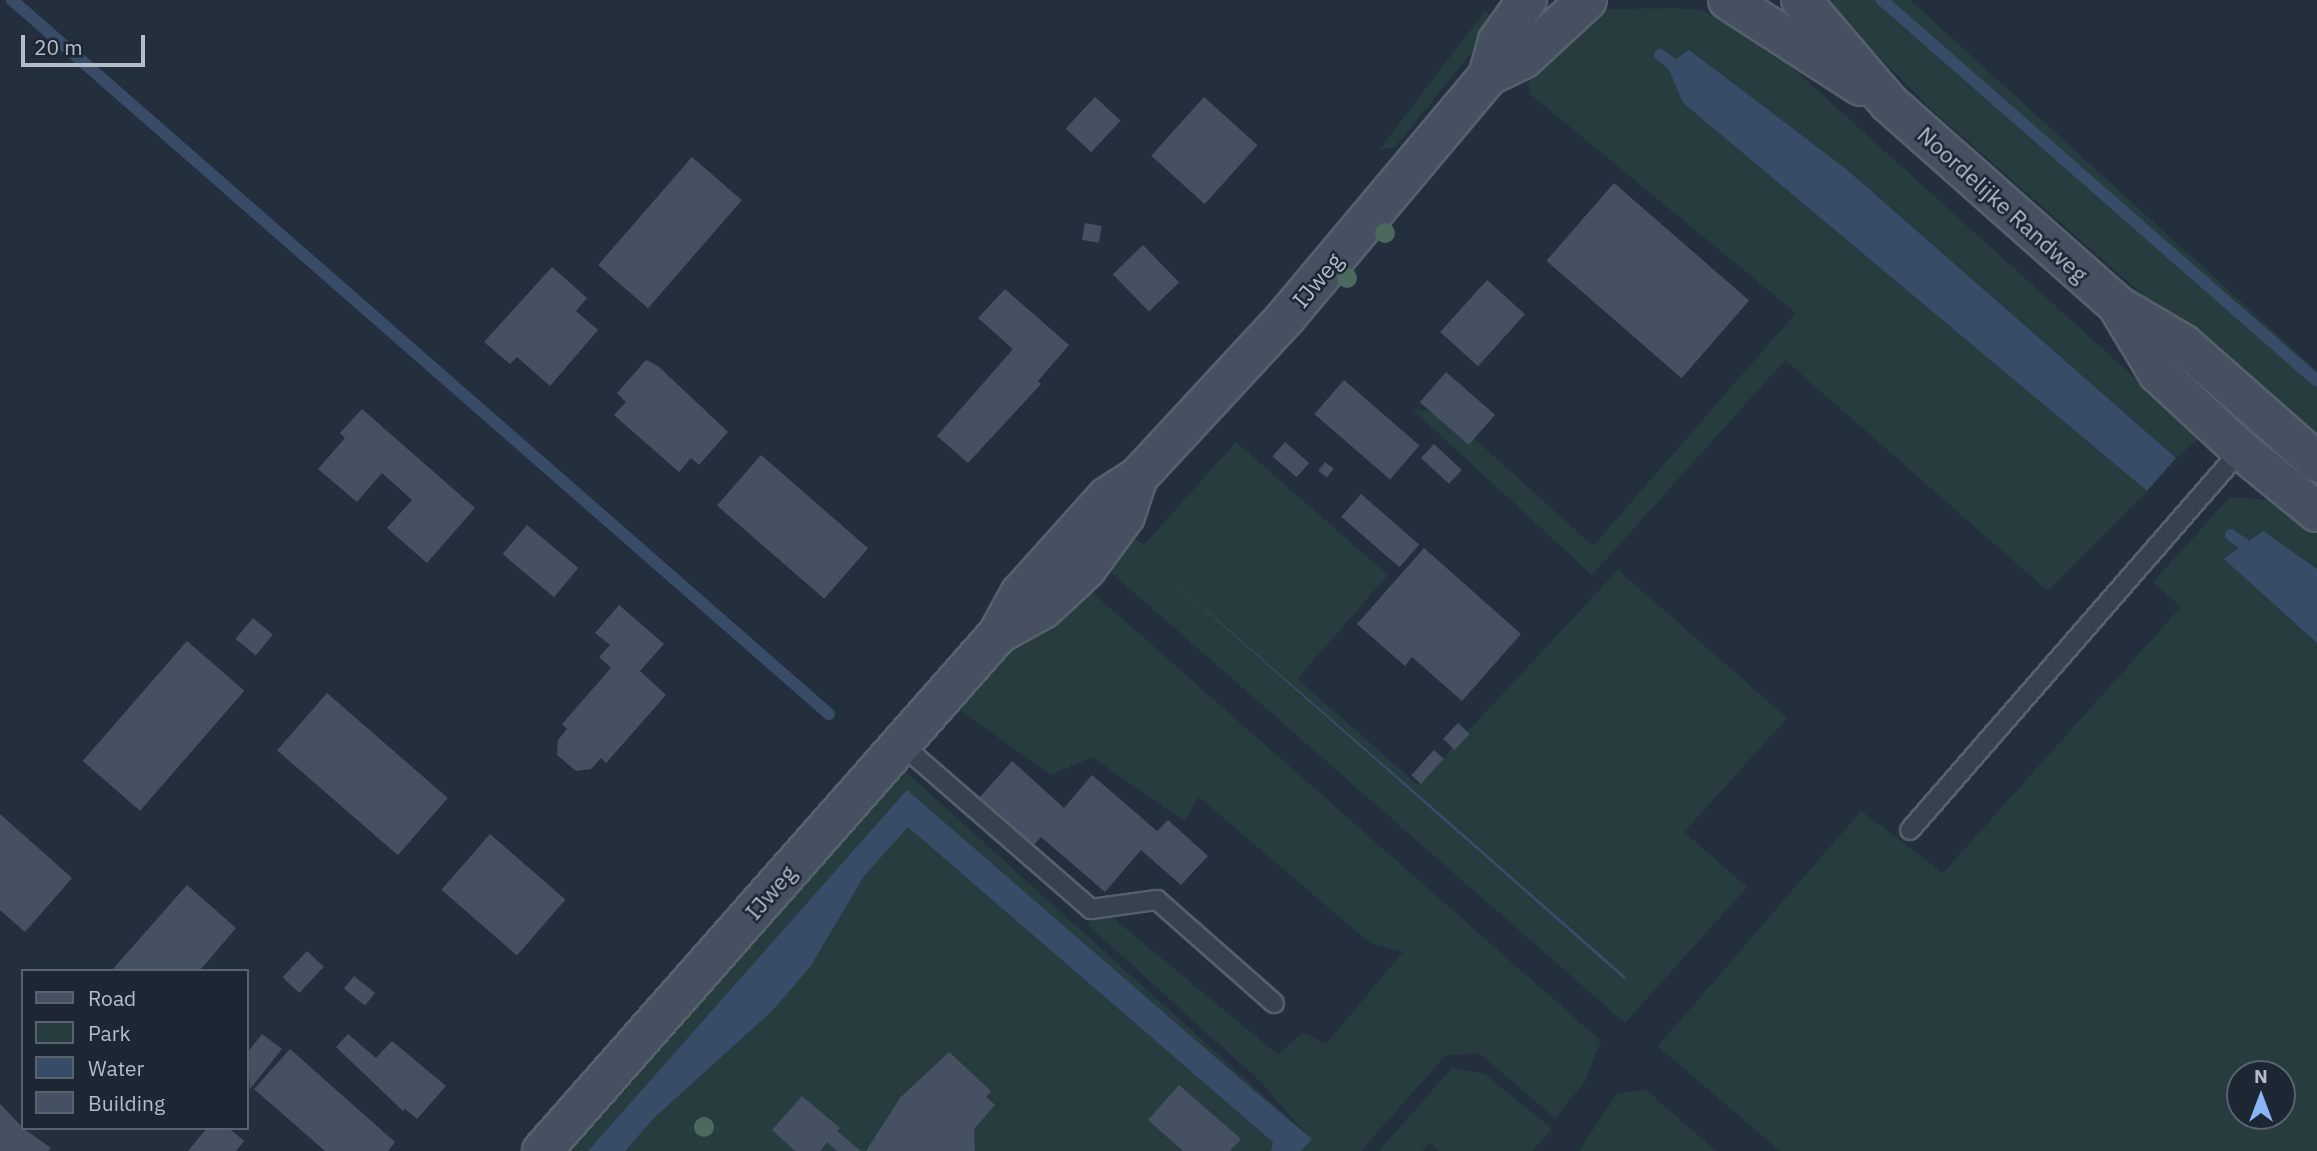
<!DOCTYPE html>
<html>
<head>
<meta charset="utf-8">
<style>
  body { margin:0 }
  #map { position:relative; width:2317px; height:1151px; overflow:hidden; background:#242f3e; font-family:"IBM Plex Sans",sans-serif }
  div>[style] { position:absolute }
  .green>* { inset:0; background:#263c3f }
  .water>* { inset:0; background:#394c67 }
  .stream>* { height:12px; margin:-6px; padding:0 6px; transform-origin:6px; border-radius:6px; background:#394c67 }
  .building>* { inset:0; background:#455162; transform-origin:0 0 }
  .roads { filter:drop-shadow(2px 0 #565f6c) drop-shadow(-2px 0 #565f6c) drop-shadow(0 2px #565f6c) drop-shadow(0 -2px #565f6c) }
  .lane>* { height:18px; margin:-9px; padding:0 9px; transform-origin:9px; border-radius:9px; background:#38414e }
  .secondary>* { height:38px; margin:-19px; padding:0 19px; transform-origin:19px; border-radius:19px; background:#465061 }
  .trees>* { width:20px; height:20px; margin:-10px; border-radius:50%; background:#4b6a5d }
  span { translate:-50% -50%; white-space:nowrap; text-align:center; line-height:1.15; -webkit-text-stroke:5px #1d2633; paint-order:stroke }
  .street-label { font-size:23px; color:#b4bcc9 }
  .legend { position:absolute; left:21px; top:969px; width:228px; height:161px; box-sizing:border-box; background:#1d2633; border:2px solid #59626f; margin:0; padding:9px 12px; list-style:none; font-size:21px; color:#b4bcc9 }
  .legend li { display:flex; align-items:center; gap:14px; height:35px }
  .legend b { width:35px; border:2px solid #59626f }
  .north { position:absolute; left:2226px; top:1060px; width:70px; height:70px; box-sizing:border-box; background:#1d2633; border:2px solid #59626f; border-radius:50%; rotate:0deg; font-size:19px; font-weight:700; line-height:28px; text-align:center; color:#b4bcc9 }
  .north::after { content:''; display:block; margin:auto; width:24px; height:32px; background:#8ab4f8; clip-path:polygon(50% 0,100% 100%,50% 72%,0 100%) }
  .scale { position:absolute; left:21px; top:35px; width:124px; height:32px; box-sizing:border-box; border:4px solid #b4bcc9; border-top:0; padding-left:9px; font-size:21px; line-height:24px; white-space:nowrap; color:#b4bcc9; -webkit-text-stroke:5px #1d2633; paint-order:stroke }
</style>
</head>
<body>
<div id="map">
  <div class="green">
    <div style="clip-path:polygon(1823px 0,1910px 0,2317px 371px,2317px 448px,1929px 107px)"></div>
    <div style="clip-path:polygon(1675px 8px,1702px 10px,1784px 60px,2200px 437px,2176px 458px,1845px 168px,1689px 50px,1683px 103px,2147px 491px,2048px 591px,1785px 360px,1592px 575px,1412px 409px,1446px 413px,1593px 546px,1796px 313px,1530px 94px,1528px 72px,1590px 16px,1610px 9px)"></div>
    <div style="clip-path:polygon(1485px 11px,1498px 20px,1395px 147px,1379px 150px)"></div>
    <div style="clip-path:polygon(1236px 442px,1388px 575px,1297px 679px,1418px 785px,1618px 570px,1787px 718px,1684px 832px,1747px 887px,1625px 1023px,1106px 568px,1130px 535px,1144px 545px)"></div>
    <div style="clip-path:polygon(evenodd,2230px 497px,2276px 500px,2317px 534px,2317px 1151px,1780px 1151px,1658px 1046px,1861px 811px,1943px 873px,2181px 607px,2153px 582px,2230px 497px,2240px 1074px,2282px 1074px,2282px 1116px,2240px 1116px,2240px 1074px)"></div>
    <div style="clip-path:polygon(1086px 587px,1601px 1041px,1584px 1083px,1555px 1118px,1479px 1053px,1445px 1056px,1361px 1151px,572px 1151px,905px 771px,1304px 1132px,1261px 1082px,1088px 925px,1102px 909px,1278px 1055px,1303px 1032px,1326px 1044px,1403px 952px,1370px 943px,1199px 797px,1184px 821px,1092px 757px,1051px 775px,956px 707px,1011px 648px)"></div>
    <div style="clip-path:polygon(1452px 1068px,1485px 1074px,1552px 1129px,1532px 1151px,1439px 1151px,1429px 1143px,1422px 1151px,1379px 1151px)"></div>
    <div style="clip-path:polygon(1645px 1089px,1716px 1151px,1579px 1151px,1617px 1094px)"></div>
  </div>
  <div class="water">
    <div style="clip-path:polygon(1689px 50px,1845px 168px,2176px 458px,2147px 491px,1683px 103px,1667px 65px)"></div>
    <div style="clip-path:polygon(2263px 531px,2317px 569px,2317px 643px,2224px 559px)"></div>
    <div style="clip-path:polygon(1145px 557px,1411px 788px,1626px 977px,1624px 979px)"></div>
    <div style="clip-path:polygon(907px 790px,1252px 1089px,1312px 1139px,1301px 1151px,1271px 1151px,1273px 1142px,908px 827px,864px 876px,810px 967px,773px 1010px,654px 1118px,625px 1151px,588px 1151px)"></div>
  </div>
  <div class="stream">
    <div style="left:12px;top:0;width:1085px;rotate:41.15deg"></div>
    <div style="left:1882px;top:0;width:578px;rotate:41.21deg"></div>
    <div style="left:1660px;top:55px;width:30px;rotate:37deg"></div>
    <div style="left:2231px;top:535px;width:32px;rotate:36deg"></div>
  </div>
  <div class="building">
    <div style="left:1095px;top:97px;width:35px;height:43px;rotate:43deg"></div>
    <div style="left:1204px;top:97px;width:72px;height:79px;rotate:42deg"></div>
    <div style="left:692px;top:157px;width:66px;height:143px;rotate:41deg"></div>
    <div style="left:1614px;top:183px;width:179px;height:103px;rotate:41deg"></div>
    <div style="left:1085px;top:223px;width:17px;height:17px;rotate:10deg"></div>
    <div style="left:1143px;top:245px;width:52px;height:42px;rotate:46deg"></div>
    <div style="clip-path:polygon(552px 267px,587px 298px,576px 311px,598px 330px,550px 386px,517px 357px,510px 364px,484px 342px)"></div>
    <div style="left:1487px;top:280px;width:51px;height:70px;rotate:42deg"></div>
    <div style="clip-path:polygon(1005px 289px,1069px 345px,1038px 381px,1041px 384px,968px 463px,937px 436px,1013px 349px,978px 318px)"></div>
    <div style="clip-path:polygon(646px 360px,658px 366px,728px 432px,699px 465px,691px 458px,679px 472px,614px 415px,626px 402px,617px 393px)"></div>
    <div style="left:1446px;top:372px;width:65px;height:40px;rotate:41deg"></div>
    <div style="left:1344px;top:380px;width:100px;height:45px;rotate:41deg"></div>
    <div style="clip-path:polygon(362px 409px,475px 508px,427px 563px,387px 528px,412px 500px,382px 473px,357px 502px,318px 469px,345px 438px,340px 433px)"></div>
    <div style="left:1285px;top:442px;width:32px;height:19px;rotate:41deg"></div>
    <div style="left:1434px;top:444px;width:38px;height:19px;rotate:43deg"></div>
    <div style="left:761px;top:455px;width:142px;height:67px;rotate:41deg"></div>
    <div style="left:1325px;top:462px;width:11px;height:11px;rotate:38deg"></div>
    <div style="left:1361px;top:494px;width:77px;height:30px;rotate:41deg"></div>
    <div style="left:527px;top:525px;width:67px;height:38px;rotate:40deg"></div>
    <div style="clip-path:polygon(1424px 548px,1521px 634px,1462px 701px,1412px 657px,1405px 666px,1357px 624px)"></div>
    <div style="clip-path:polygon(619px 605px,664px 644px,640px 671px,666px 695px,606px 763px,601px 758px,591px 769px,576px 771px,557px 755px,558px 740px,567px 729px,562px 724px,611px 668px,599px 657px,610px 645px,595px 633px)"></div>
    <div style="left:253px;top:618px;width:26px;height:27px;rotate:40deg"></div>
    <div style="left:187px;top:641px;width:76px;height:159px;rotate:41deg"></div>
    <div style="left:327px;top:693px;width:160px;height:76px;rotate:41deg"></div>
    <div style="left:1458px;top:723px;width:16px;height:22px;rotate:43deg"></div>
    <div style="left:1434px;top:750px;width:13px;height:34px;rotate:42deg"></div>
    <div style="clip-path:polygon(1012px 761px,1064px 808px,1092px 775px,1157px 831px,1168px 820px,1208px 856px,1181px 885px,1141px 850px,1105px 892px,1041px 837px,1034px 845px,980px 797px)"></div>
    <div style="clip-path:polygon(0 814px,72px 878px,25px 932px,0 910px)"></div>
    <div style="left:490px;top:834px;width:100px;height:74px;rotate:41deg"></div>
    <div style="clip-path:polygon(187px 885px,236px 928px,208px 961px,199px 971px,111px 971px)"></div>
    <div style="left:307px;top:951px;width:23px;height:36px;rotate:43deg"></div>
    <div style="left:354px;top:976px;width:27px;height:16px;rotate:39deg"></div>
    <div style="clip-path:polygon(262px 1034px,282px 1049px,250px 1089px,247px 1053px)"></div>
    <div style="clip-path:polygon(348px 1034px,376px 1058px,392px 1041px,446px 1086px,417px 1119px,405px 1109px,403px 1111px,336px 1047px)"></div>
    <div style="clip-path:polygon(290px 1049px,395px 1142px,388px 1151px,325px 1151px,254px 1089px)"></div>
    <div style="clip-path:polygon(949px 1052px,991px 1091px,986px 1097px,995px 1105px,974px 1129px,975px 1151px,866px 1151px,900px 1098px)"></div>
    <div style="clip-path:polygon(1179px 1085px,1241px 1139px,1230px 1151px,1183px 1151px,1148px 1120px)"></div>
    <div style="clip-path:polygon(802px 1096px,840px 1128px,837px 1131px,861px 1151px,837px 1151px,827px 1142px,820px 1151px,795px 1151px,772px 1130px)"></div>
    <div style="clip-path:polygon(0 1104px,23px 1128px,51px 1148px,48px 1151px,0 1151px)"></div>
    <div style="clip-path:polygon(207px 1128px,229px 1128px,244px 1141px,236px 1151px,188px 1151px)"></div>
  </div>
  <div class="roads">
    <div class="lane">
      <div style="left:901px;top:744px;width:252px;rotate:41deg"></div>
      <div style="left:1091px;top:909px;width:67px;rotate:-7.8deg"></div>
      <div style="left:1157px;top:900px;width:156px;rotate:41.4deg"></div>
      <div style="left:1910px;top:830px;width:504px;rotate:-48.94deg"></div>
    </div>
    <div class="secondary">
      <div style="left:1728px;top:0;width:158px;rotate:32.9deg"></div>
      <div style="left:1801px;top:0;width:135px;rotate:49.5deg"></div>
      <div style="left:1889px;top:103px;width:305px;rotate:41.5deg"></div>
      <div style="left:2117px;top:305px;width:77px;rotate:30.6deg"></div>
      <div style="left:2183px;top:344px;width:179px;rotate:41.4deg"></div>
      <div style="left:1488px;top:76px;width:39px;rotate:-26deg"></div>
      <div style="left:1523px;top:59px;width:87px;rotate:-42.7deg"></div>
      <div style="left:2120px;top:310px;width:74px;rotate:58.9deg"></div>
      <div style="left:2158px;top:373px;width:113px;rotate:42.9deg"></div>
      <div style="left:2241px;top:450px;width:98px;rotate:39.2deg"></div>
      <div style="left:998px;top:634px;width:51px;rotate:-29.1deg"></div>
      <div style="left:1043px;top:609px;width:59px;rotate:-42.9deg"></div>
      <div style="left:1086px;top:569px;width:66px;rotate:-53.7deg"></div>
      <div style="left:1125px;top:516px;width:41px;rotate:-71.6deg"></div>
      <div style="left:542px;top:1151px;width:689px;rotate:-48.59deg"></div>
      <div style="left:998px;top:634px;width:46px;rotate:-61.2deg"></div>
      <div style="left:1020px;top:594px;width:130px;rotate:-48.1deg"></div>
      <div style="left:1107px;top:497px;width:37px;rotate:-33deg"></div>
      <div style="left:1138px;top:477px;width:218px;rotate:-47.2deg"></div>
      <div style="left:1286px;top:317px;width:314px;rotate:-50deg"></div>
      <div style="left:1488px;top:76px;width:36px;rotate:-74deg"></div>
      <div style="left:1498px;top:41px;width:50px;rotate:-54.7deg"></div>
    </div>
  </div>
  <div class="trees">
    <div style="left:1385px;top:233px"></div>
    <div style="left:1347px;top:278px"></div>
    <div style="left:704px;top:1127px"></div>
  </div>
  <div class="street-label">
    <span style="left:2003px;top:204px;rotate:42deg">Noordelijke Randweg</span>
    <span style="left:1317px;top:280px;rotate:-50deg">IJweg</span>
    <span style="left:770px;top:892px;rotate:-49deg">IJweg</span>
  </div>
  <ul class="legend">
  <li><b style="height:9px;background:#465061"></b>Road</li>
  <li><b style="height:19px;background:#263c3f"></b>Park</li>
  <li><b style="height:19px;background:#394c67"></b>Water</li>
  <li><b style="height:19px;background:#455162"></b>Building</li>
  </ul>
  <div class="north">N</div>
  <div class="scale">20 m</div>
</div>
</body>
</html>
